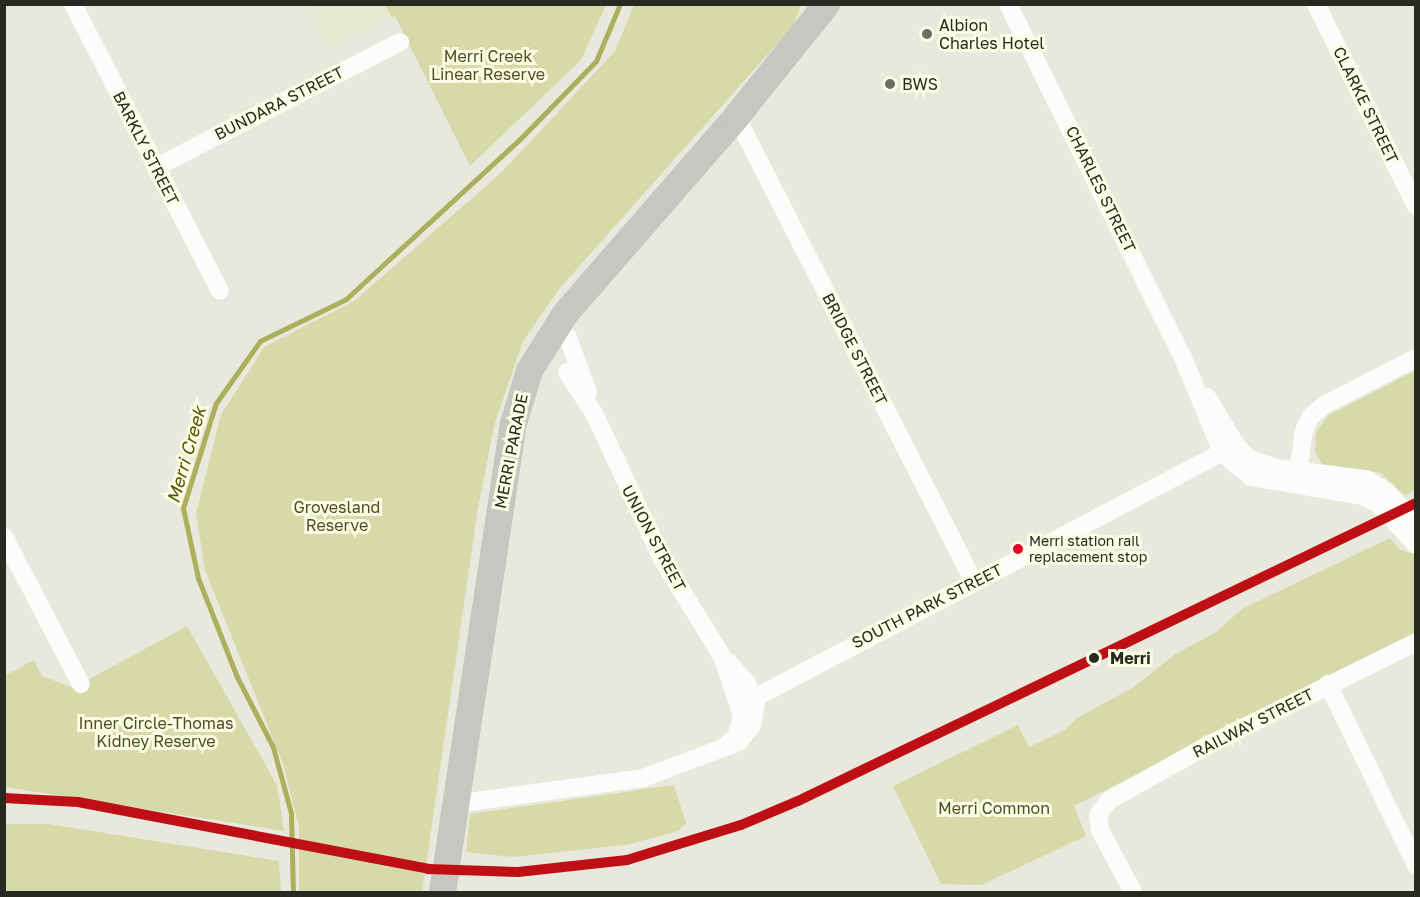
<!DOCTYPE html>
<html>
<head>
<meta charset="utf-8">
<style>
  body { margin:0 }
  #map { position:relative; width:1420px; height:897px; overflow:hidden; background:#e8e9dc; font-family:"Golos Text",sans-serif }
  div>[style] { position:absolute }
  .built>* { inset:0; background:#e6e8d0 }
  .green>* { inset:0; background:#d6daa9 }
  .stream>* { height:5px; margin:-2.5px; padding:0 2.5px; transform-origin:2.5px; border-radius:2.5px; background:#acb05d }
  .street>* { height:18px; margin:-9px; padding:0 9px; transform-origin:9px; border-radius:9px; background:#fcfcfa }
  .secondary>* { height:27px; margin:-13.5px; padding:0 13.5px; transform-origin:13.5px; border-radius:13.5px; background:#c6c7c1 }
  .rail-1>* { height:10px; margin:-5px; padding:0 5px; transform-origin:5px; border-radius:5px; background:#be1014 }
  .dots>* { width:16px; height:16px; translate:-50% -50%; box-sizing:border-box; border:3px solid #fafde3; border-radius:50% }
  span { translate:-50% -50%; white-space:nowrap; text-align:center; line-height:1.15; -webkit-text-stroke:6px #fafde3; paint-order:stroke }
  .bus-label { font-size:14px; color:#282920 }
  .left { translate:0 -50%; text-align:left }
  .poi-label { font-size:16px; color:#282920 }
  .park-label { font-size:16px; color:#4c4e23 }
  .street-label { font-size:16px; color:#282920 }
  .stop-label { font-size:16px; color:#282920; font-weight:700 }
  .water-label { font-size:18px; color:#535500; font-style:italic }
  .frame { position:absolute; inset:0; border:6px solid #282920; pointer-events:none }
</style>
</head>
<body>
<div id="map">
  <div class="built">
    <div style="clip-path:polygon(308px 5px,385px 5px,392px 17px,330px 49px)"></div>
  </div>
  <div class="green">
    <div style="clip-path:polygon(385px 5px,606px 5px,581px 60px,470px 166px,395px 16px,392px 17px)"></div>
    <div style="clip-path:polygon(634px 5px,801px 5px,793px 26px,560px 288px,523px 341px,494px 426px,478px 508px,422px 892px,299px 892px,299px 827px,283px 764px,205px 570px,196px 513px,221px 415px,264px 347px,354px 301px,501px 173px,615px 51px)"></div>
    <div style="clip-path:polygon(1415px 371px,1415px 490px,1405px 496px,1381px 473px,1322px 464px,1315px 452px,1316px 432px,1329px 415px)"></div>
    <div style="clip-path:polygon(1390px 538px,1400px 550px,1415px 554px,1415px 633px,1074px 806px,1086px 836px,981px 885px,941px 884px,893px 786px,1018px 725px,1029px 747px,1065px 730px,1077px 718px,1134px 687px,1174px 655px,1216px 632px,1242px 609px)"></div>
    <div style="clip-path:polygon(187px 626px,277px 785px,284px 831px,5px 787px,4px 676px,34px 660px,42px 676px,73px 688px)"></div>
    <div style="clip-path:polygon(674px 785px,686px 823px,678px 831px,626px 845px,513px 857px,466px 852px,470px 814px)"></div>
    <div style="clip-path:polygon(5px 824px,49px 824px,279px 861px,281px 892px,5px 892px)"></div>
  </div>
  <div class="stream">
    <div style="left:293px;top:892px;width:79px;rotate:-91.5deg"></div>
    <div style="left:291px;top:813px;width:68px;rotate:-105.3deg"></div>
    <div style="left:273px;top:747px;width:79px;rotate:-117.2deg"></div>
    <div style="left:237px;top:677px;width:106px;rotate:-111.5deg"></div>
    <div style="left:198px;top:578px;width:72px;rotate:-102.1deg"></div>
    <div style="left:183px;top:508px;width:110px;rotate:-72.6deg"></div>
    <div style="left:216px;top:403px;width:76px;rotate:-54.6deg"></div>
    <div style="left:260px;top:341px;width:96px;rotate:-26deg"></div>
    <div style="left:346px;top:299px;width:236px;rotate:-42.6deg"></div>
    <div style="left:520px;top:139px;width:109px;rotate:-45.7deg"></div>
    <div style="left:596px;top:61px;width:62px;rotate:-67.2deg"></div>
  </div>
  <div class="street">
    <div style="left:73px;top:4px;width:322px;rotate:62.9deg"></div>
    <div style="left:1008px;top:4px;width:395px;rotate:63.7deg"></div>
    <div style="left:1183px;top:358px;width:104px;rotate:67.4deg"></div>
    <div style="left:1223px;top:454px;width:36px;rotate:39deg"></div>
    <div style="left:1251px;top:477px;width:114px;rotate:9.6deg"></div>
    <div style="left:1363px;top:496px;width:18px;rotate:29deg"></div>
    <div style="left:1379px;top:505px;width:54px;rotate:47.2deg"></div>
    <div style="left:1316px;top:4px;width:225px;rotate:63.7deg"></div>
    <div style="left:736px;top:116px;width:523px;rotate:62.95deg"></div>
    <div style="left:158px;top:166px;width:272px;rotate:-27.1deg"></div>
    <div style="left:557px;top:323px;width:19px;rotate:54deg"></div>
    <div style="left:568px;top:338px;width:58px;rotate:69.7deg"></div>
    <div style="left:567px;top:372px;width:51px;rotate:56.9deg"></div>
    <div style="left:595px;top:415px;width:159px;rotate:65deg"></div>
    <div style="left:662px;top:559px;width:114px;rotate:58.3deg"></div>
    <div style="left:722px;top:656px;width:63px;rotate:71.6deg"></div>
    <div style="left:742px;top:716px;width:21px;rotate:104deg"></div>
    <div style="left:737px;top:736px;width:17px;rotate:140deg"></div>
    <div style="left:1207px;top:397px;width:56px;rotate:58.9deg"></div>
    <div style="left:1236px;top:445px;width:19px;rotate:47deg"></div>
    <div style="left:1249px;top:459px;width:28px;rotate:18deg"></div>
    <div style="left:1276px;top:468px;width:91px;rotate:7deg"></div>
    <div style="left:1366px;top:479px;width:25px;rotate:32deg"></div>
    <div style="left:1387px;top:492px;width:43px;rotate:47.8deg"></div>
    <div style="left:1297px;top:482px;width:52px;rotate:-82.3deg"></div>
    <div style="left:1304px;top:430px;width:16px;rotate:-63deg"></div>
    <div style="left:1311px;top:416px;width:17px;rotate:-40deg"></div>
    <div style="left:1324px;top:405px;width:103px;rotate:-27.1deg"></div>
    <div style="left:4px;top:537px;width:166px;rotate:62.4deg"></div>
    <div style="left:1328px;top:684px;width:201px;rotate:64.1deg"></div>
    <div style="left:741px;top:705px;width:559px;rotate:-27.71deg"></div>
    <div style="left:454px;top:804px;width:191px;rotate:-7.8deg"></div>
    <div style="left:643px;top:778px;width:103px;rotate:-20.6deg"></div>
    <div style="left:739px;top:742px;width:21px;rotate:-53deg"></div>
    <div style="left:752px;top:725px;width:20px;rotate:-79deg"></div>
    <div style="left:756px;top:705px;width:25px;rotate:-113deg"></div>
    <div style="left:746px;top:682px;width:27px;rotate:-132deg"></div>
    <div style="left:1133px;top:892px;width:70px;rotate:-118deg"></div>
    <div style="left:1100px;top:830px;width:15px;rotate:-98deg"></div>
    <div style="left:1098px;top:815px;width:17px;rotate:-54deg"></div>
    <div style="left:1108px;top:801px;width:117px;rotate:-29.2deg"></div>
    <div style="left:1210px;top:744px;width:230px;rotate:-26.3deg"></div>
  </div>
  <div class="secondary">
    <div style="left:442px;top:892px;width:474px;rotate:-81.4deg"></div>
    <div style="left:513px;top:423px;width:55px;rotate:-73.2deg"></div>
    <div style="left:529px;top:370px;width:67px;rotate:-57.7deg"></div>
    <div style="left:565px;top:313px;width:261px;rotate:-49deg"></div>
    <div style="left:736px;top:116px;width:144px;rotate:-51.2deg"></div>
  </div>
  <div class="rail-1">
    <div style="left:4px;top:798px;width:74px;rotate:3.1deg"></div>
    <div style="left:78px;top:802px;width:356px;rotate:10.8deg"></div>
    <div style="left:428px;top:869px;width:90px;rotate:1.9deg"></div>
    <div style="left:518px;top:872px;width:110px;rotate:-6.3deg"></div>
    <div style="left:627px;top:860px;width:119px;rotate:-17.1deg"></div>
    <div style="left:741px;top:825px;width:62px;rotate:-22.8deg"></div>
    <div style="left:798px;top:801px;width:686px;rotate:-25.74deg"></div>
  </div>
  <div class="dots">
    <div style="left:927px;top:34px;background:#6b6c62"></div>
    <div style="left:890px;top:84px;background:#6b6c62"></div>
    <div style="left:1018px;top:549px;background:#e4002b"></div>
    <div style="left:1094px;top:658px;background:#282920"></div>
  </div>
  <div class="bus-label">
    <span class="left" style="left:1029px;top:549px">Merri station rail<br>replacement stop</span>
  </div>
  <div class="poi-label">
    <span class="left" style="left:939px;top:34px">Albion<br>Charles Hotel</span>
    <span class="left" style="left:902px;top:84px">BWS</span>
  </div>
  <div class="park-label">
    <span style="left:488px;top:65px">Merri Creek<br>Linear Reserve</span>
    <span style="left:337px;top:516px">Grovesland<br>Reserve</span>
    <span style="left:156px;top:732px">Inner Circle-Thomas<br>Kidney Reserve</span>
    <span style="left:994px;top:808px">Merri Common</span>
  </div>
  <div class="street-label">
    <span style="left:279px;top:103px;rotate:-27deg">BUNDARA STREET</span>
    <span style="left:1366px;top:105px;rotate:64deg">CLARKE STREET</span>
    <span style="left:146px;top:148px;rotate:63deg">BARKLY STREET</span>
    <span style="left:1101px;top:189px;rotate:64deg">CHARLES STREET</span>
    <span style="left:855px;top:349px;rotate:63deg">BRIDGE STREET</span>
    <span style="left:511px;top:451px;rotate:-79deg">MERRI PARADE</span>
    <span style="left:654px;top:538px;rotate:62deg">UNION STREET</span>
    <span style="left:927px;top:606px;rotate:-27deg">SOUTH PARK STREET</span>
    <span style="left:1253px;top:723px;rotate:-27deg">RAILWAY STREET</span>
  </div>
  <div class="stop-label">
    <span class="left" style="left:1110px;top:658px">Merri</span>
  </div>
  <div class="water-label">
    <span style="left:186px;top:455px;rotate:-74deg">Merri Creek</span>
  </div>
  <div class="frame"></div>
</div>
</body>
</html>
